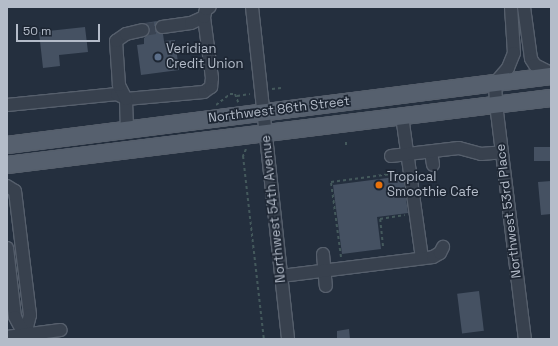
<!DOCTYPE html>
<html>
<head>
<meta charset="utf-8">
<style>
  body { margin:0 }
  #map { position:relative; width:558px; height:346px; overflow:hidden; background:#242f3e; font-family:"Space Grotesk",sans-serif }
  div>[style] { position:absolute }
  .building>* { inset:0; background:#455162; transform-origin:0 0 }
  .minor-tunnel>* { height:12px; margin-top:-6px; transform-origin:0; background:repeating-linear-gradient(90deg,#3a4453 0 12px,transparent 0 18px) }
  .path>* { height:2px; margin-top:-1px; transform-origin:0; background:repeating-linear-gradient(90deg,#44595c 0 3px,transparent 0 6px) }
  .roads { filter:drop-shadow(1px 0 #565f6c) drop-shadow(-1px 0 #565f6c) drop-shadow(0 1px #565f6c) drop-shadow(0 -1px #565f6c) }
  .minor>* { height:12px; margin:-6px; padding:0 6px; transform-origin:6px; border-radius:6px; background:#38414e }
  .major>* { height:16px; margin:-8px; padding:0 8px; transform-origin:8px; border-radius:8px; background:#56606e }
  .dots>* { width:11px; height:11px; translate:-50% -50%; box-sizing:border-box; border:2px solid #1d2633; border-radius:50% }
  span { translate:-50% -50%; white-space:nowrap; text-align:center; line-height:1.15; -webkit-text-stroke:3.5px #1d2633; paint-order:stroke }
  .poi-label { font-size:13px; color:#b4bcc9 }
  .left { translate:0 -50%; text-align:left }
  .street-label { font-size:13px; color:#b4bcc9 }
  .frame { position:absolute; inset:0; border:8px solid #b4bcc9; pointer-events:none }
  .scale { position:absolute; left:16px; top:24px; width:84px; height:18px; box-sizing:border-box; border:2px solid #b4bcc9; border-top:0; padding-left:5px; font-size:12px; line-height:14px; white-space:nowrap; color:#b4bcc9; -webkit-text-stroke:3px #1d2633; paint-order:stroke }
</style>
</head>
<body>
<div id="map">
  <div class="building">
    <div style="clip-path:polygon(157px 21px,155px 28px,163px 34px,164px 41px,175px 40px,179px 70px,141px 75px,137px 45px,144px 44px,144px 38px,150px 33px,149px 25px,145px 23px)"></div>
    <div style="clip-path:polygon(85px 27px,88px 52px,59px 55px,60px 66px,43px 68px,39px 32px)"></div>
    <div style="left:551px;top:147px;width:14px;height:17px;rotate:90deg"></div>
    <div style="clip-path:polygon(403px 176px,408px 213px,377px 217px,381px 249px,342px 254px,333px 185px)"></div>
    <div style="clip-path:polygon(551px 181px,551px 214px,541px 215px,538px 182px)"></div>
    <div style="left:479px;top:291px;width:40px;height:22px;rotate:83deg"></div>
    <div style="clip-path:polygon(349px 329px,350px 339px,337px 339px,337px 331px)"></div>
  </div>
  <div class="minor-tunnel">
    <div style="left:143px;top:30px;width:19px;rotate:-9deg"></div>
  </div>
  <div class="path">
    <div style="left:272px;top:89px;width:9px;rotate:-6deg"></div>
    <div style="left:237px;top:96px;width:13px;rotate:-9deg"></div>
    <div style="left:216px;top:105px;width:18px;rotate:-38deg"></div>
    <div style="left:230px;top:94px;width:5px"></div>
    <div style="left:235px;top:94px;width:9px;rotate:69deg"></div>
    <div style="left:346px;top:142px;width:4px;rotate:90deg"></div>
    <div style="left:246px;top:149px;width:8px;rotate:113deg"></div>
    <div style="left:243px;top:156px;width:184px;rotate:83.5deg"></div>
    <div style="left:383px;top:246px;width:27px;rotate:-96deg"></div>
    <div style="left:380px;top:219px;width:25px;rotate:-9deg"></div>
    <div style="left:341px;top:257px;width:76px;rotate:-97.6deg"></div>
    <div style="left:331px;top:182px;width:68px;rotate:-7.7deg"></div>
  </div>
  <div class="roads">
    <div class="minor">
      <div style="left:252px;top:7px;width:334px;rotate:83.8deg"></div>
      <div style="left:511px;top:7px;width:46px;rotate:86.3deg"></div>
      <div style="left:514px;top:53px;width:16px;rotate:112deg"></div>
      <div style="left:508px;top:68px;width:20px;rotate:131deg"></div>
      <div style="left:495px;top:83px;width:21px;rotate:87deg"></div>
      <div style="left:496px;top:104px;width:237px;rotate:83deg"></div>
      <div style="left:524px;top:7px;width:52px;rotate:82.3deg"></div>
      <div style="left:531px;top:59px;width:7px;rotate:56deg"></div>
      <div style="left:535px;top:65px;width:18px;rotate:27deg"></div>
      <div style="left:162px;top:27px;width:29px;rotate:-8deg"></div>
      <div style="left:191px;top:23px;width:14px;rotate:-25deg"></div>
      <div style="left:7px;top:105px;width:111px;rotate:-5.7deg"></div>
      <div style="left:117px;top:94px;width:10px;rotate:29deg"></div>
      <div style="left:126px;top:99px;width:78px;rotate:-5.1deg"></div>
      <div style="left:204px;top:92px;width:9px;rotate:-36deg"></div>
      <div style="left:211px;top:87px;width:9px;rotate:-84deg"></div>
      <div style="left:212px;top:78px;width:62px;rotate:-97.5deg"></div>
      <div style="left:204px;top:17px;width:8px;rotate:-76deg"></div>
      <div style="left:206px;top:9px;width:4px;rotate:-27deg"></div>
      <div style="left:402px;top:116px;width:143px;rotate:82deg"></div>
      <div style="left:127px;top:129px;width:30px;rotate:-92deg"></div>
      <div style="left:126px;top:99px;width:16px;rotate:-117deg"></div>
      <div style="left:119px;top:85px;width:44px;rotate:-93.9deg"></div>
      <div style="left:116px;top:41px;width:12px;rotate:-35deg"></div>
      <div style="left:126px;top:34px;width:17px;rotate:-13deg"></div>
      <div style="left:431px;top:152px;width:13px;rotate:81deg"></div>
      <div style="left:391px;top:156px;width:68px;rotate:-6.7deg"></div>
      <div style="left:459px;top:148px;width:23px;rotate:15deg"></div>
      <div style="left:481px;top:154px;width:21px;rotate:-5deg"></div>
      <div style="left:7px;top:186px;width:9px;rotate:32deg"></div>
      <div style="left:15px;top:191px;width:125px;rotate:83.1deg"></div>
      <div style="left:30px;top:315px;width:21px;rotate:104deg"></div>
      <div style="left:7px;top:248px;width:69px;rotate:83.4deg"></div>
      <div style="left:15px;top:317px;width:24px;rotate:62deg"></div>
      <div style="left:323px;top:254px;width:32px;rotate:85deg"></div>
      <div style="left:281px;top:276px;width:153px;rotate:-7.1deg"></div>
      <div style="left:433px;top:257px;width:8px;rotate:-30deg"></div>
      <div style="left:440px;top:253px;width:7px;rotate:-63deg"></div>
      <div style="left:7px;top:337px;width:54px;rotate:-7.4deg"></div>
    </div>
    <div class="major">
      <div style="left:7px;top:145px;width:548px;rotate:-7.23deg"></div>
      <div style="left:7px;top:165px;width:548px;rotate:-7.02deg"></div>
    </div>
  </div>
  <div class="dots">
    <div style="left:158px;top:57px;background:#5c6f8a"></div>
    <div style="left:379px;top:185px;background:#e8710a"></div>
  </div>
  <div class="poi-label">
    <span class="left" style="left:166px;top:57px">Veridian<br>Credit Union</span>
    <span class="left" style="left:387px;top:185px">Tropical<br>Smoothie Cafe</span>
  </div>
  <div class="street-label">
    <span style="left:279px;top:110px;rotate:-7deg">Northwest 86th Street</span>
    <span style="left:274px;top:209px;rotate:-96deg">Northwest 54th Avenue</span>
    <span style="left:509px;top:211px;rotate:-97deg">Northwest 53rd Place</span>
  </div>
  <div class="frame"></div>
  <div class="scale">50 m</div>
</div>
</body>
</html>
